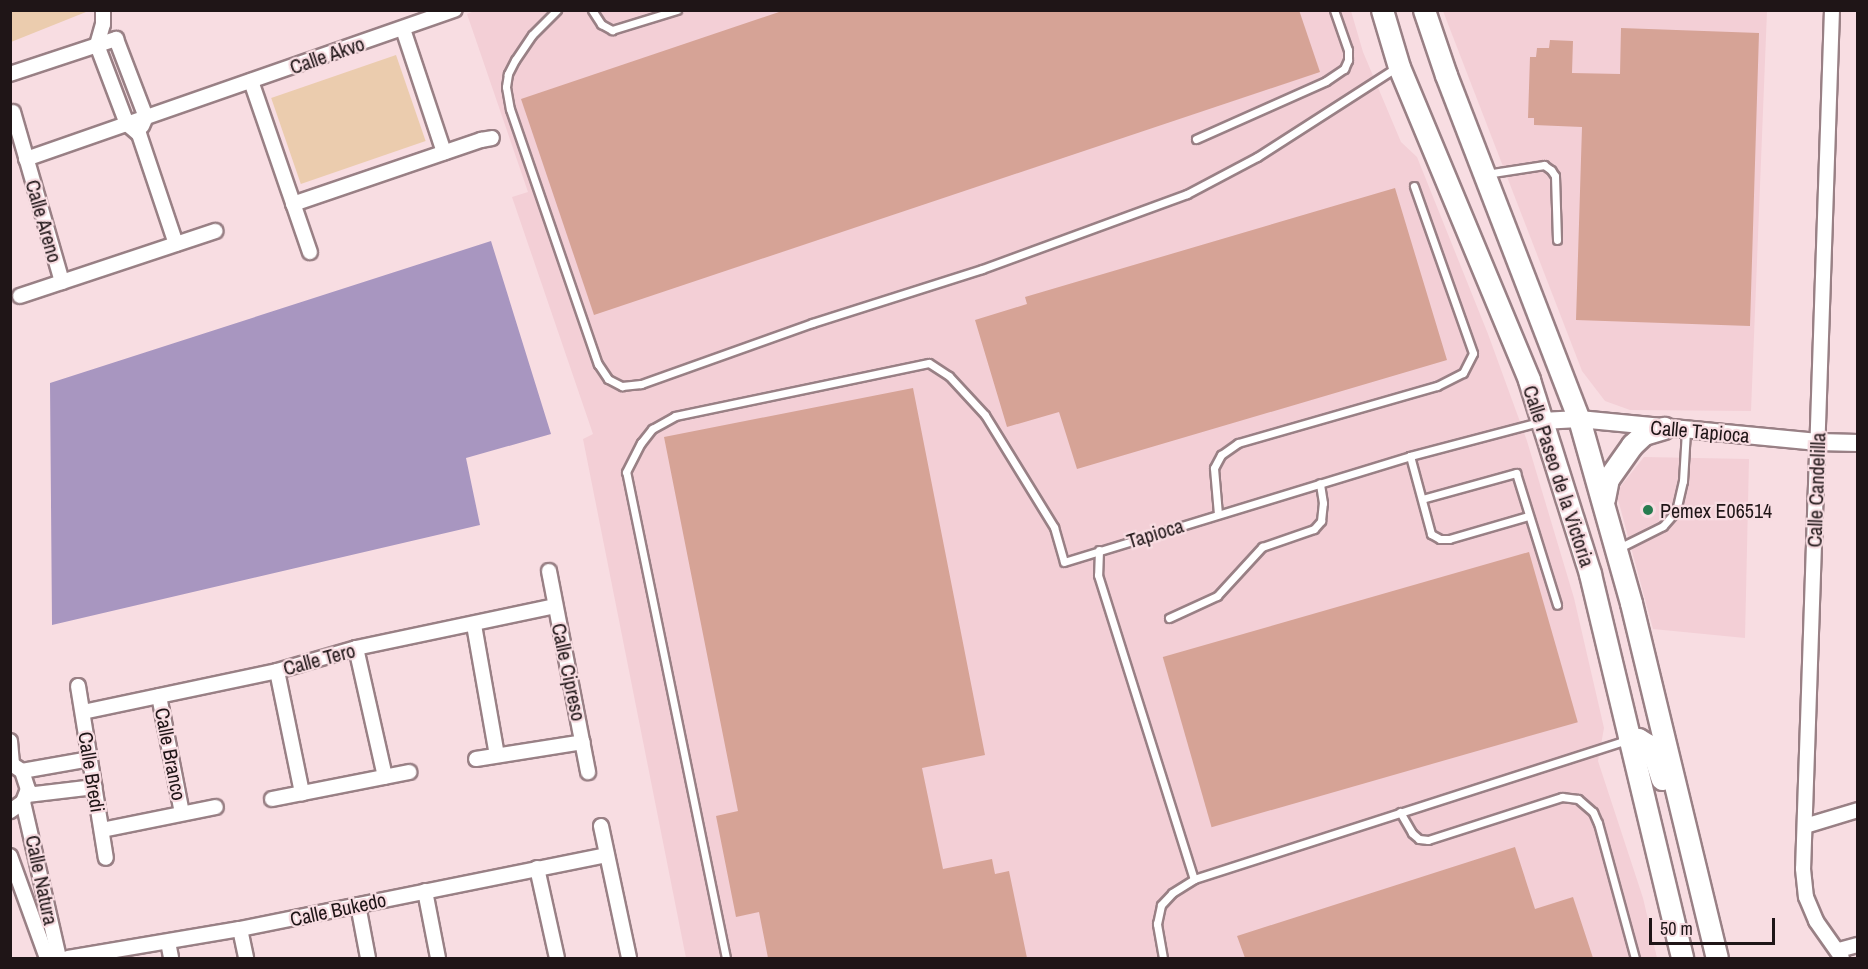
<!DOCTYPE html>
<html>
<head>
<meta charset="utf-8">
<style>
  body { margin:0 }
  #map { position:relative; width:1868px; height:969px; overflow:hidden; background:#f8dde2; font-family:"Archivo Narrow",sans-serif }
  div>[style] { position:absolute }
  .built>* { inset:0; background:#f3cfd6 }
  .green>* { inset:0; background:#ebccae; transform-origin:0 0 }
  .water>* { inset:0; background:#a896c0 }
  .building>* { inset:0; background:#d6a396; transform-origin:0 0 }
  .roads { filter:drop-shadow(2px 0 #998085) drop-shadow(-2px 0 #998085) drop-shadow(0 2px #998085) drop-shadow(0 -2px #998085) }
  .service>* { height:7px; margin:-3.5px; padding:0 3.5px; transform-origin:3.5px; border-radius:3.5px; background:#fff }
  .minor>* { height:14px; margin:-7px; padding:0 7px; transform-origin:7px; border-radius:7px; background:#fff }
  .tertiary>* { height:16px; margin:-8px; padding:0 8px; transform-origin:8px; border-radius:8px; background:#fff }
  .primary>* { height:21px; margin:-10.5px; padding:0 10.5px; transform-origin:10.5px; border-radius:10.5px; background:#fff }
  .dots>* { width:16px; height:16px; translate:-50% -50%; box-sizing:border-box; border:3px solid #f8dde2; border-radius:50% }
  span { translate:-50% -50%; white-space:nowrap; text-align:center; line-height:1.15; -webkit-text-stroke:4.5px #f8dde2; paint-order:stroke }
  .street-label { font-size:20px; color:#1f1517 }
  .poi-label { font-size:20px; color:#1f1517 }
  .left { translate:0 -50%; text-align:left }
  .frame { position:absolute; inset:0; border:12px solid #1f1517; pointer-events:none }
  .scale { position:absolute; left:1649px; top:918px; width:126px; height:27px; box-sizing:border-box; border:3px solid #1f1517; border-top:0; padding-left:8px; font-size:18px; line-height:21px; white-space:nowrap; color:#1f1517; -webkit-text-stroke:4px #f8dde2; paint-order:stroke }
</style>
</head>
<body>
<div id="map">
  <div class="built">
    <div style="clip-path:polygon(477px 10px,1351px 11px,1363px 52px,1401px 142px,1417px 157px,1488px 334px,1527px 441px,1574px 598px,1604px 728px,1598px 761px,1643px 898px,1657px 958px,686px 958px,583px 439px,593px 434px,512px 197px,528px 192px,467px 14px)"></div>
    <div style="clip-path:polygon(1443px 11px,1767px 11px,1751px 411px,1630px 410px,1605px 401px,1582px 371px)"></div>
    <div style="clip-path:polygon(1644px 457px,1749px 459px,1745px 638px,1653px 629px,1616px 492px)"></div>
  </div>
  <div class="green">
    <div style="clip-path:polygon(11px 10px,85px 10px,86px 12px,11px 42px)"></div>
    <div style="left:396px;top:55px;width:91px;height:132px;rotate:71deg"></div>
  </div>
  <div class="water">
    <div style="clip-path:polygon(491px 241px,551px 434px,466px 458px,480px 525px,52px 625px,50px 383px)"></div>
  </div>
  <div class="building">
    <div style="clip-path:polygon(785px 10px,1299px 10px,1320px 72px,594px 315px,521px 99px)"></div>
    <div style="clip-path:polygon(1621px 28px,1759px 33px,1750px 326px,1576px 320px,1582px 127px,1534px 125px,1534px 118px,1528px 118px,1530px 57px,1536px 57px,1537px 48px,1549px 48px,1550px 40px,1573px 41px,1572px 73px,1620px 74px)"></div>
    <div style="clip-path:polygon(1395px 188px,1447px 360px,1077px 469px,1059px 412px,1007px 427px,975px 320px,1027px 304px,1025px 297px)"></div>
    <div style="clip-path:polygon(913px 388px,985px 755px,922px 768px,943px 869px,992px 859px,995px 874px,1009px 871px,1027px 958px,768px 958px,759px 912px,736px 917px,716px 816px,738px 811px,664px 437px)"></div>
    <div style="left:1529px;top:552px;width:177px;height:381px;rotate:74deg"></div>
    <div style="clip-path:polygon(1515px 847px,1535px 909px,1573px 897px,1593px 958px,1245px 958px,1237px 936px)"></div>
  </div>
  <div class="roads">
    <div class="service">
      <div style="left:557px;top:10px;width:35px;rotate:135deg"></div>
      <div style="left:532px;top:35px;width:30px;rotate:124deg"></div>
      <div style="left:515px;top:60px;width:16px;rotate:117deg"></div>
      <div style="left:508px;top:74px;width:13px;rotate:99deg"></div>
      <div style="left:506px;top:87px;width:22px;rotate:80deg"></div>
      <div style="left:510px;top:109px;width:270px;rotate:71deg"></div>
      <div style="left:598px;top:364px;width:18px;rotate:56deg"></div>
      <div style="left:608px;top:379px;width:16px;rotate:27deg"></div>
      <div style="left:622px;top:386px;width:19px;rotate:-6deg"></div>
      <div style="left:641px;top:384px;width:182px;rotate:-19.6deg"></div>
      <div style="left:812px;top:323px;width:178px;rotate:-17.6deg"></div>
      <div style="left:982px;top:269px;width:218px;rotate:-20.1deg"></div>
      <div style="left:1187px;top:194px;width:79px;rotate:-27.9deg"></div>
      <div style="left:1257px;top:157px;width:166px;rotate:-32.7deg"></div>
      <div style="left:592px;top:10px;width:17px;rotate:57deg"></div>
      <div style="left:601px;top:24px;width:13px;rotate:29deg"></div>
      <div style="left:612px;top:30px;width:68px;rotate:-17.1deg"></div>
      <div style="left:1196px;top:139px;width:142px;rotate:-24deg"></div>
      <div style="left:1326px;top:81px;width:22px;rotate:-34deg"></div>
      <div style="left:1344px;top:69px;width:10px;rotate:-66deg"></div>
      <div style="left:1348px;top:60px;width:10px;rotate:-90deg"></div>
      <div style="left:1348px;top:50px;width:42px;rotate:-109.3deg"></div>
      <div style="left:1486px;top:174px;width:59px;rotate:-8.8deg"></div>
      <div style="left:1544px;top:165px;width:9px;rotate:36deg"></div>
      <div style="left:1551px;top:170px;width:7px;rotate:56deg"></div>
      <div style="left:1555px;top:176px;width:64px;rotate:88.2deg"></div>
      <div style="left:1410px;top:456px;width:81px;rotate:74.9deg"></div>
      <div style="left:1431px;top:534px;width:10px;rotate:29deg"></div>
      <div style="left:1440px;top:539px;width:9px"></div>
      <div style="left:1449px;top:539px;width:82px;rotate:-16.2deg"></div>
      <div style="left:1422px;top:499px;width:98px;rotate:-15.5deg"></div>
      <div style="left:1516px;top:473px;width:138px;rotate:72.7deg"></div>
      <div style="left:1218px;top:514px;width:46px;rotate:-95deg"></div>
      <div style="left:1214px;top:468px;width:15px;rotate:-62deg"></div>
      <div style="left:1221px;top:455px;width:21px;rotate:-35deg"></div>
      <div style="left:1238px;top:443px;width:207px;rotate:-16deg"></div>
      <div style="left:1437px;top:386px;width:29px;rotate:-27deg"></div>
      <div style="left:1463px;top:373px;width:22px;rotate:-63deg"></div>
      <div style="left:1473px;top:353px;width:177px;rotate:-109.5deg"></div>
      <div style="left:1619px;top:548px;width:49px;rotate:-26.6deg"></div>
      <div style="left:1663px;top:526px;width:20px;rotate:-49deg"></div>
      <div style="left:1676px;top:511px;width:31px;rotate:-77deg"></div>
      <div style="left:1683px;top:481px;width:51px;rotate:-86.6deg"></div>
      <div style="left:1099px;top:550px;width:25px;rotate:92deg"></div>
      <div style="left:1098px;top:575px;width:319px;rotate:72.5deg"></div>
      <div style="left:1169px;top:618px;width:53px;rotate:-24.6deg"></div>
      <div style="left:1217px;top:596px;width:67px;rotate:-47.4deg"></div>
      <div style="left:1262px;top:547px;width:55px;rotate:-19.1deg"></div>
      <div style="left:1314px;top:529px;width:11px;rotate:-49deg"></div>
      <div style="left:1321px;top:521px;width:18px;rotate:-84deg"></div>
      <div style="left:1323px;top:503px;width:20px;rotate:-99deg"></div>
      <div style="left:1400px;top:812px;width:24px;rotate:60deg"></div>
      <div style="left:1412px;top:833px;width:9px;rotate:41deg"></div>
      <div style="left:1419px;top:839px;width:9px;rotate:6deg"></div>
      <div style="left:1428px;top:840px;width:141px;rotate:-17.8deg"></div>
      <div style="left:1562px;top:797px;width:16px;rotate:7deg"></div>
      <div style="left:1578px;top:799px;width:20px;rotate:41deg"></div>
      <div style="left:1593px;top:812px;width:12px;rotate:66deg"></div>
      <div style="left:1598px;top:823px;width:140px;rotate:74.7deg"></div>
      <div style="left:726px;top:958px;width:496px;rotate:-101.6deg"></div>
      <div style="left:626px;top:472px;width:33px;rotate:-63deg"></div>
      <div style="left:641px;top:443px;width:18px;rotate:-52deg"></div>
      <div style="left:652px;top:429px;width:26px;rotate:-29deg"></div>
      <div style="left:675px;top:416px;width:259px;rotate:-11.8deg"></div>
      <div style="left:929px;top:363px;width:24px;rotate:33deg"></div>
      <div style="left:949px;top:376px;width:53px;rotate:47.3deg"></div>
      <div style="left:985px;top:415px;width:132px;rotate:58.4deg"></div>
      <div style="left:1054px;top:527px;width:36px;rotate:74deg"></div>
      <div style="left:1064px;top:562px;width:362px;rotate:-17deg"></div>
      <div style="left:1410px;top:456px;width:133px;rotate:-14.8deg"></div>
      <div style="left:1163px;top:958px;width:35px;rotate:-100deg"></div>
      <div style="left:1157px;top:924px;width:19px;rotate:-78deg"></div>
      <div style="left:1161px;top:905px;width:16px;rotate:-47deg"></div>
      <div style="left:1172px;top:893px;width:26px;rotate:-32deg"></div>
      <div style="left:1194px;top:879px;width:454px;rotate:-17.8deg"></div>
    </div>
    <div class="minor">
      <div style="left:103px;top:10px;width:14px;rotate:90deg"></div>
      <div style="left:103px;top:24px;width:22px;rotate:106deg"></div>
      <div style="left:97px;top:45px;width:85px;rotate:69.2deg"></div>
      <div style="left:127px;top:124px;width:16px;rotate:40deg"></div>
      <div style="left:139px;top:134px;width:116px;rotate:71.4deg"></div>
      <div style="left:1832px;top:10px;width:859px;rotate:91.93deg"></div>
      <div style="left:1803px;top:869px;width:28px;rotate:84deg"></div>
      <div style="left:1806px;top:897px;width:26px;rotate:67deg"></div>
      <div style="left:1816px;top:921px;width:45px;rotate:54.9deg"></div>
      <div style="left:403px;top:29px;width:130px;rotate:71.6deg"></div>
      <div style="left:116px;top:39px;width:84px;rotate:69deg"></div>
      <div style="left:146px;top:117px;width:10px;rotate:114deg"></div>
      <div style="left:10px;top:74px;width:112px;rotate:-18.3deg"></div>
      <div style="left:251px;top:81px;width:181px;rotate:71deg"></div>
      <div style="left:13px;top:112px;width:177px;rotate:73.9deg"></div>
      <div style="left:26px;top:159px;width:454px;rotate:-19.2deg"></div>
      <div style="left:293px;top:204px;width:199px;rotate:-18.8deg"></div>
      <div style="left:481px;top:140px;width:11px;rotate:-10deg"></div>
      <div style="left:20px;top:296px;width:206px;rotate:-18.4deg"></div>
      <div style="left:549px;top:571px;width:205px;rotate:79deg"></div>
      <div style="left:474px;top:625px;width:132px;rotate:80deg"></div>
      <div style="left:356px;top:648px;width:132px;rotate:77.3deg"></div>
      <div style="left:277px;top:671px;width:125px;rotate:78.4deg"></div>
      <div style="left:78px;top:686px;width:174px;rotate:80.8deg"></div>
      <div style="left:159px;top:696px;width:119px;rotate:78.9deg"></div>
      <div style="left:83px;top:712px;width:198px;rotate:-11.9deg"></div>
      <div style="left:277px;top:671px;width:82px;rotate:-16.2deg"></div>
      <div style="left:356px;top:648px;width:203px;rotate:-11.9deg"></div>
      <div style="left:10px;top:741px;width:22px;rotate:85deg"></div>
      <div style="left:476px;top:759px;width:108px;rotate:-9deg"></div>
      <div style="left:10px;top:763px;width:14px;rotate:34deg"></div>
      <div style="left:22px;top:771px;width:19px;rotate:72deg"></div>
      <div style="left:28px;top:789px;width:14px;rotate:111deg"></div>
      <div style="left:23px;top:802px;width:16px;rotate:145deg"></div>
      <div style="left:22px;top:771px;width:69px;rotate:-10deg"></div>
      <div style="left:27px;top:795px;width:68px;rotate:-6.7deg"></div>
      <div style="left:272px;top:799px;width:140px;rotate:-11.1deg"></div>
      <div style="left:23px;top:802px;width:160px;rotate:77deg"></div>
      <div style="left:601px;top:826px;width:135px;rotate:78deg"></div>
      <div style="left:1805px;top:826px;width:55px;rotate:-16.8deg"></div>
      <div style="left:102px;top:830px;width:116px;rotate:-11.4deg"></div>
      <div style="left:10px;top:856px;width:109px;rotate:70.1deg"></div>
      <div style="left:537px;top:868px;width:92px;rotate:77.5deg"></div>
      <div style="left:425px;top:891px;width:68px;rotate:79deg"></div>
      <div style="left:358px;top:905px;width:54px;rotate:79.3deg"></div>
      <div style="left:240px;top:929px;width:30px;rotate:78deg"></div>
      <div style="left:168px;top:942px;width:16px;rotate:79deg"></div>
      <div style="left:1839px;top:950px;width:20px;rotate:-15deg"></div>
      <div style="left:68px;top:958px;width:174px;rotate:-9.6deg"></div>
      <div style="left:240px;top:929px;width:374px;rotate:-11.4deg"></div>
    </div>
    <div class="tertiary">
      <div style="left:1542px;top:421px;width:37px;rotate:-3deg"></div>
      <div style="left:1579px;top:419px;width:240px;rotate:5.5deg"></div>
      <div style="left:1818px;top:442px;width:40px;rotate:1.4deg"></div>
    </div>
    <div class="primary">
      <div style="left:1382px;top:10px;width:59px;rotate:73.4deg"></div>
      <div style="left:1399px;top:67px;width:339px;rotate:67.4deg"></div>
      <div style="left:1529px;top:380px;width:203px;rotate:72.5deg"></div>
      <div style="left:1590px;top:574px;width:395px;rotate:76.5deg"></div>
      <div style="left:1424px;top:10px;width:69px;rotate:71.3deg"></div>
      <div style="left:1446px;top:75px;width:369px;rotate:68.9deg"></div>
      <div style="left:1579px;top:419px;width:191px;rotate:74.2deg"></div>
      <div style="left:1631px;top:603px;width:365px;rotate:76.4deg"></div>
      <div style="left:1604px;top:499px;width:20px;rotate:-79deg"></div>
      <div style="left:1608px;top:479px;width:42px;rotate:-54.8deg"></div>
      <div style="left:1632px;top:445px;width:16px;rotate:-43deg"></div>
      <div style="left:1644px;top:434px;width:21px;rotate:-17deg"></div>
      <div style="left:1629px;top:739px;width:9px"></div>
      <div style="left:1638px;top:739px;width:12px;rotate:31deg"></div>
      <div style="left:1648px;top:745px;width:15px;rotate:62deg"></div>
      <div style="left:1655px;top:758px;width:22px;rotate:72deg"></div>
    </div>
  </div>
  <div class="dots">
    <div style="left:1648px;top:510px;background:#267c4f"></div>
  </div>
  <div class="street-label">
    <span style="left:327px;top:55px;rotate:-19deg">Calle Akvo</span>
    <span style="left:44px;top:221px;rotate:74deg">Calle Areno</span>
    <span style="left:1700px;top:431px;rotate:5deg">Calle Tapioca</span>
    <span style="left:1559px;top:476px;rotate:72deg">Calle Paseo de la Victoria</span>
    <span style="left:1816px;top:490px;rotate:-88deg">Calle Candelilla</span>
    <span style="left:1155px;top:533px;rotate:-17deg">Tapioca</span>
    <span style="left:319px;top:659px;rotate:-15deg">Calle Tero</span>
    <span style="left:569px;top:672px;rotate:78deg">Calle Cipreso</span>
    <span style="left:171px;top:754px;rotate:79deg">Calle Branco</span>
    <span style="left:92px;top:772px;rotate:81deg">Calle Bredi</span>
    <span style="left:42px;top:880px;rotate:78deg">Calle Natura</span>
    <span style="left:338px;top:909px;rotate:-12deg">Calle Bukedo</span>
  </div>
  <div class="poi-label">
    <span class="left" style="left:1660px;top:510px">Pemex E06514</span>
  </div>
  <div class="frame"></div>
  <div class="scale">50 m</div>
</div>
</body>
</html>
